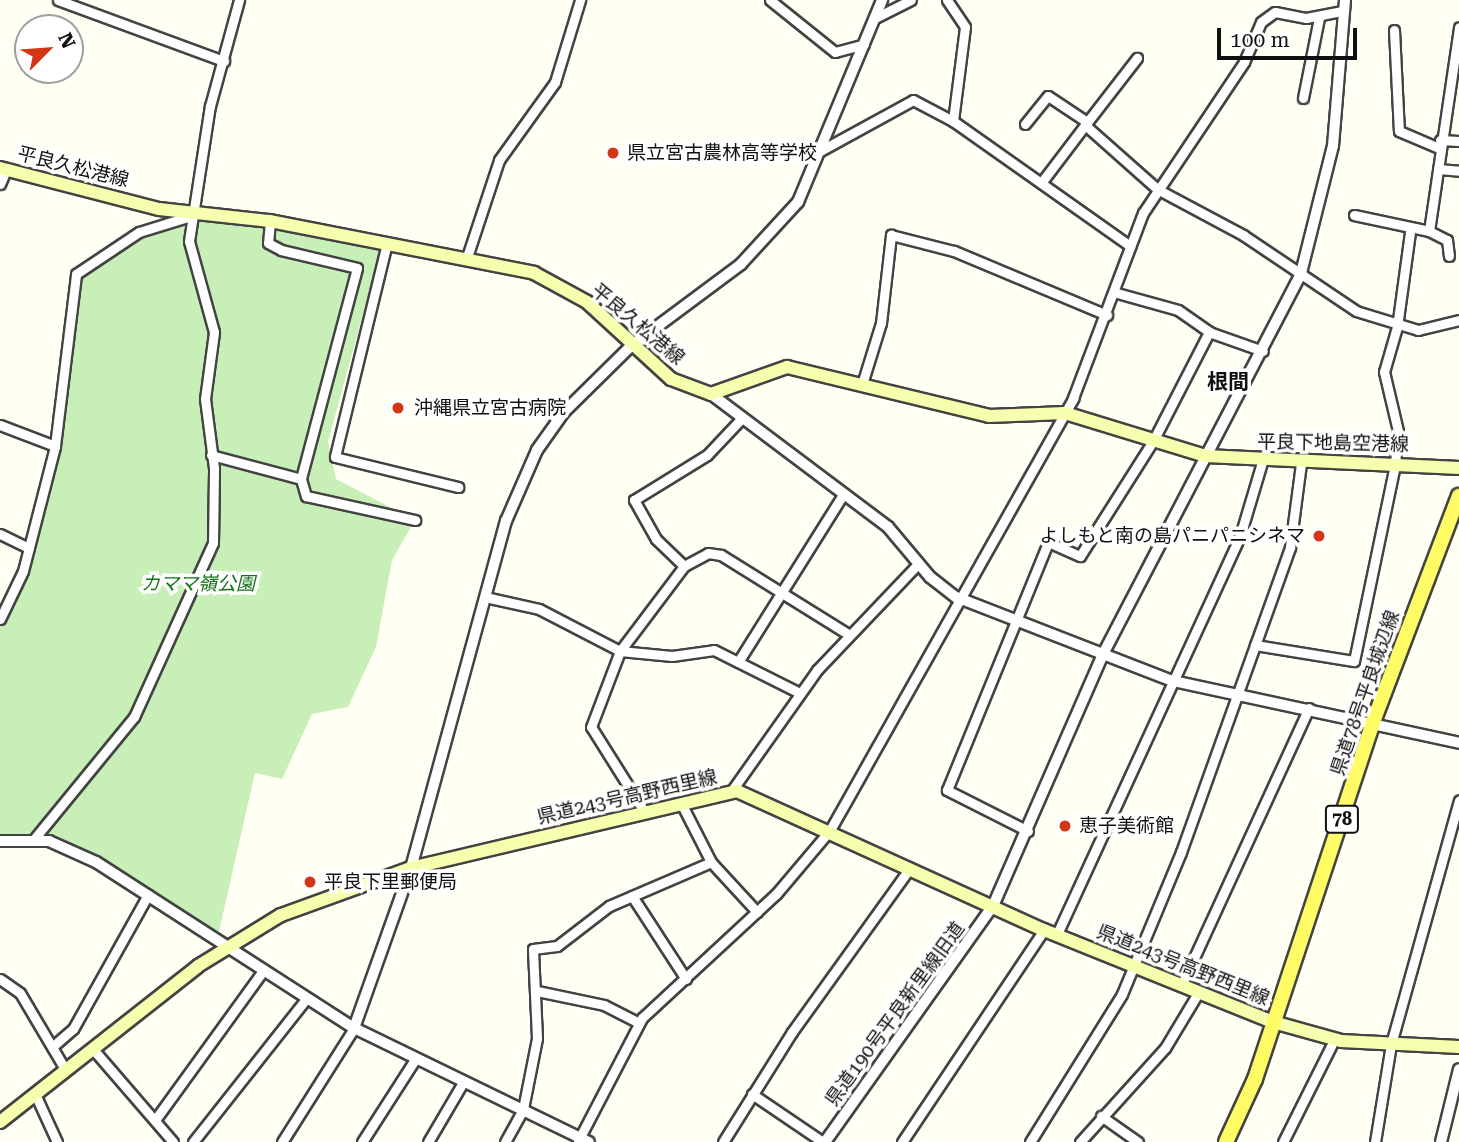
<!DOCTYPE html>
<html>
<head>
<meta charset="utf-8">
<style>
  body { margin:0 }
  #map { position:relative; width:1459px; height:1142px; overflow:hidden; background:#fffff4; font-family:"Roboto Serif","Noto Sans JP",serif }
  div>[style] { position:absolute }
  .green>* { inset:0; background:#c8efb7 }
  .roads { filter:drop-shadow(2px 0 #434343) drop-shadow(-2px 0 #434343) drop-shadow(0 2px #434343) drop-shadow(0 -2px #434343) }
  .minor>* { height:9px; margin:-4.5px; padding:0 4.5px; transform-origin:4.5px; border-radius:4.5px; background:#fff }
  .tertiary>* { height:10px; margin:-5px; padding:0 5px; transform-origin:5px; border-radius:5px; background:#fff }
  .secondary>* { height:12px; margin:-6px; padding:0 6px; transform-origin:6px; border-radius:6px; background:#f7ffaf }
  .primary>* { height:14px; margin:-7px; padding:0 7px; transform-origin:7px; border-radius:7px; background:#fffb64 }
  .dots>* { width:19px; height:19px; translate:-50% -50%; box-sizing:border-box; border:4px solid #fff; border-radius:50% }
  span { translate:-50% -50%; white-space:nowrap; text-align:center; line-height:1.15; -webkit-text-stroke:7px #fff; paint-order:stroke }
  .shield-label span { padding:2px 5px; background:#fff; border:2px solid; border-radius:5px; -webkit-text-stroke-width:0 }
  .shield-label { font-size:18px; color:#101010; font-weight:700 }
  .poi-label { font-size:19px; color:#101010 }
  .left { translate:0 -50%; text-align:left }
  .right { translate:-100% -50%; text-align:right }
  .street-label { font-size:19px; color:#101010 }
  .park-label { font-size:19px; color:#177118; font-style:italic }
  .neighbourhood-label { font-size:21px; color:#101010; font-weight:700 }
  .north { position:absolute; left:14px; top:14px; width:70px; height:70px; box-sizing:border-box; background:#fff; border:2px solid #9f9f9f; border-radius:50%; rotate:65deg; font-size:19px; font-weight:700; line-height:28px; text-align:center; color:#101010 }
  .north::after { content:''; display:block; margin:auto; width:24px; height:32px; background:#d23617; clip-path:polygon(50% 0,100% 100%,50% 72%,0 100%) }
  .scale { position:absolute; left:1217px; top:28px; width:140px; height:32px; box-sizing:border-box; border:4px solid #101010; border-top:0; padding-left:9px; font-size:21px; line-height:24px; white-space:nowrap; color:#101010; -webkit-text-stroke:5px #fff; paint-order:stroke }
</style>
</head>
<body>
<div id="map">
  <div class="green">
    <div style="clip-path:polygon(190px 213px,270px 221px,380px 251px,328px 442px,336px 479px,415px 520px,392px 560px,376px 647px,348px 707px,312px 714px,282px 779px,255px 773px,217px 940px,148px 895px,34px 839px,0 841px,0 616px,29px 548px,55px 446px,76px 274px,105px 250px,187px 223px)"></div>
  </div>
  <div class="roads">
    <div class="minor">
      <div style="left:58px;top:0;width:177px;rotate:20.2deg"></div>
      <div style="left:770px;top:0;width:83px;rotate:38.7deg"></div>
      <div style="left:835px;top:52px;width:30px;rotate:-15deg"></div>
      <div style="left:947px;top:0;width:32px;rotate:56deg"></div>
      <div style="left:965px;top:27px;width:95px;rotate:97.3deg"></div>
      <div style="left:953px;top:121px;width:217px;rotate:35.2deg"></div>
      <div style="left:875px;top:18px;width:40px;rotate:-26.6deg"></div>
      <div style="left:1394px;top:30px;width:101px;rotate:87.2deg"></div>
      <div style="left:1399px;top:131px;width:43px;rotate:23deg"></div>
      <div style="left:1303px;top:98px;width:82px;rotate:-78.7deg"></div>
      <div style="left:1025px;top:124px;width:36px;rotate:-51deg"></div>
      <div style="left:1048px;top:96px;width:47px;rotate:33.7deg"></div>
      <div style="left:1085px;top:125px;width:85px;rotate:-52.2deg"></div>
      <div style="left:1440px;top:140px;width:19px;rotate:3deg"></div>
      <div style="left:820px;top:151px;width:106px;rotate:-28.7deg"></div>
      <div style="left:913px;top:100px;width:45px;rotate:27.7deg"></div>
      <div style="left:1438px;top:169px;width:21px;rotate:5deg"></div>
      <div style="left:1041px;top:183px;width:73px;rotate:-52.8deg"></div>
      <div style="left:1085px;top:125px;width:96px;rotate:41.6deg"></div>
      <div style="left:1157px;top:189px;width:98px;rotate:28.1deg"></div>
      <div style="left:1243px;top:235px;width:136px;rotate:33.9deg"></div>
      <div style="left:1356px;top:311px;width:65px;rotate:17deg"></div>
      <div style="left:1418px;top:330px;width:42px;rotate:-13.7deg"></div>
      <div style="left:0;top:184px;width:15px;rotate:-67deg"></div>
      <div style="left:1354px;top:215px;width:77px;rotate:12deg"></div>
      <div style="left:1429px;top:231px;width:206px;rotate:-81.6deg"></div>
      <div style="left:270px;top:221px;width:22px;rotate:95deg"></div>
      <div style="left:268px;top:243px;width:15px;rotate:28deg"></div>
      <div style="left:281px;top:250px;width:78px;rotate:13.3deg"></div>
      <div style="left:357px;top:268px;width:218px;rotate:104.9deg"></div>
      <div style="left:1429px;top:231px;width:20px;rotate:27deg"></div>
      <div style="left:1447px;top:240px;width:16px;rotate:83deg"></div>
      <div style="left:386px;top:247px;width:216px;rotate:103.7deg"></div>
      <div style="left:335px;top:457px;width:127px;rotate:13.7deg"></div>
      <div style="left:466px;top:260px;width:105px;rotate:-71.7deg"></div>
      <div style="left:499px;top:160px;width:96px;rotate:-54.3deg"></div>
      <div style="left:555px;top:82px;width:86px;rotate:-73deg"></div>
      <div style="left:1117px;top:293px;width:63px;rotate:15.6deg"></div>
      <div style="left:1178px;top:310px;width:38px;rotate:35deg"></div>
      <div style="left:1209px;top:332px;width:57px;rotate:19.4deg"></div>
      <div style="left:863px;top:381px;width:61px;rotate:-72.8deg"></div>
      <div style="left:881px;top:323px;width:89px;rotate:-83.5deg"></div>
      <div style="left:891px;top:235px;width:65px;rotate:14.3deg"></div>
      <div style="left:954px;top:251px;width:166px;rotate:22.7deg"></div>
      <div style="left:0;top:425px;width:59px;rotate:20.9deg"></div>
      <div style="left:211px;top:455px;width:93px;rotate:14.9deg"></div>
      <div style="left:301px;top:479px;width:18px;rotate:74deg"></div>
      <div style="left:306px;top:496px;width:112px;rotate:12.4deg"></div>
      <div style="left:0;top:534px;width:32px;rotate:26deg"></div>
      <div style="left:684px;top:566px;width:39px;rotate:-136deg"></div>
      <div style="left:656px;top:539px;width:45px;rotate:-119.4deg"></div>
      <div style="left:634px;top:500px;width:86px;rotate:-31.7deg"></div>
      <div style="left:707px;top:455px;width:50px;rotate:-46.6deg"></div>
      <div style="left:485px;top:597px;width:55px;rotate:12.5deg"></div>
      <div style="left:539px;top:609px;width:91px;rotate:27.4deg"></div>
      <div style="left:620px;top:651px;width:52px;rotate:5.5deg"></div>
      <div style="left:672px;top:656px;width:42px;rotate:-8.1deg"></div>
      <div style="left:714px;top:650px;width:96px;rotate:26.6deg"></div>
      <div style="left:0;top:619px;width:53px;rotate:-64.4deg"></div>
      <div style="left:23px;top:571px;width:129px;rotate:-75.6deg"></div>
      <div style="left:55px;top:446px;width:173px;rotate:-83deg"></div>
      <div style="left:76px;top:274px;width:76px;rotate:-33.7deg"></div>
      <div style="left:139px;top:232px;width:58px;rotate:-17.2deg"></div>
      <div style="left:1255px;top:645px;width:100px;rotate:9.2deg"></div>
      <div style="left:1354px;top:661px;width:201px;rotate:-78.2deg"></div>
      <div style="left:1395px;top:464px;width:33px;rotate:-85deg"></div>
      <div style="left:1398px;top:431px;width:61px;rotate:-103.3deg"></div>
      <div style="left:1384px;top:372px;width:47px;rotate:-73.9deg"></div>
      <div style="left:1397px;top:327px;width:96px;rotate:-82.2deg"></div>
      <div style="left:738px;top:662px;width:199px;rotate:-57.9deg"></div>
      <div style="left:730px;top:793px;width:151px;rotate:-54.7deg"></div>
      <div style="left:817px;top:670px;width:146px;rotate:-46.4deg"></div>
      <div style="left:681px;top:803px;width:66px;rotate:63deg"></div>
      <div style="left:711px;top:862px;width:68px;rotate:47.4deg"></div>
      <div style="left:644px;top:811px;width:99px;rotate:-122.2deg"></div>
      <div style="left:591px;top:727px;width:81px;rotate:-69.1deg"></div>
      <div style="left:620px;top:651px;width:106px;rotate:-53deg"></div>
      <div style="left:684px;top:566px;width:27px;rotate:-28deg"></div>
      <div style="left:708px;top:553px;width:13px;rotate:9deg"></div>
      <div style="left:721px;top:555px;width:150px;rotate:31.9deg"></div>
      <div style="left:1028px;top:831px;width:91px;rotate:-153.2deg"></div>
      <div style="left:947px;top:790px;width:268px;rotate:-67.8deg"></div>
      <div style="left:1048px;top:542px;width:35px;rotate:24deg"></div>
      <div style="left:1080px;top:556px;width:136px;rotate:-57.6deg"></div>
      <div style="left:1153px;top:441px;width:123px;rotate:-62.8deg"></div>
      <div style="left:34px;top:839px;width:158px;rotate:-50.7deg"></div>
      <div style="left:134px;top:717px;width:191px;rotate:-65.6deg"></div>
      <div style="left:213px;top:543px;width:75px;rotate:-89.2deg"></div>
      <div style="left:214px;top:468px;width:70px;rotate:-97.4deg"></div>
      <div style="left:205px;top:399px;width:68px;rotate:-82.3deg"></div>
      <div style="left:214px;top:332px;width:94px;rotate:-105.4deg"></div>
      <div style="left:189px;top:241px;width:137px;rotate:-81.2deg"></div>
      <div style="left:210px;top:106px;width:110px;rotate:-74.7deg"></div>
      <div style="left:632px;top:896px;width:99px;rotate:57deg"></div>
      <div style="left:1057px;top:934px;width:438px;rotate:-65.3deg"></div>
      <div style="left:1240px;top:536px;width:77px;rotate:-73.4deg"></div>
      <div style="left:0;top:979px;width:24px;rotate:35deg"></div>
      <div style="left:20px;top:993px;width:88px;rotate:59.4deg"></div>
      <div style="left:1181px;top:986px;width:306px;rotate:-65.3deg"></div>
      <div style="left:537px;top:991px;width:68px;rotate:11.8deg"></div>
      <div style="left:604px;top:1005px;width:39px;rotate:27deg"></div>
      <div style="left:52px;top:1047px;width:28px;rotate:-41deg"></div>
      <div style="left:73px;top:1029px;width:154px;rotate:-60.8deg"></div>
      <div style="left:92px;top:1048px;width:124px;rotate:49.2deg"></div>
      <div style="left:35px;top:1094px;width:53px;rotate:65.4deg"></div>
      <div style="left:752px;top:1094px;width:86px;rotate:34.1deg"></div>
      <div style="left:1101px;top:1116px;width:45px;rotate:35.1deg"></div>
      <div style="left:155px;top:1120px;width:183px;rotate:-54.1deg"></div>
      <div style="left:578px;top:1141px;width:139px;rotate:-62.5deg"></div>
      <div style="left:642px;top:1018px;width:183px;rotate:-42.8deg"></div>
      <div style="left:776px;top:894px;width:84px;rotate:-49.8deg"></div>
      <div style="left:830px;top:830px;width:496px;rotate:-60.6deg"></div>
      <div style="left:1073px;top:398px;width:198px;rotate:-69.3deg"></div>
      <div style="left:1143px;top:213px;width:182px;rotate:-56.2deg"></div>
      <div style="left:1244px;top:62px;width:43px;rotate:-67deg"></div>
      <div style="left:1261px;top:22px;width:17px;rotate:-36deg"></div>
      <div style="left:1275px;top:12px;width:32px;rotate:11deg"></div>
      <div style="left:1306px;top:18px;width:37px;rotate:-11deg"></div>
      <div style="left:193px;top:1142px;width:182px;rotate:-51.7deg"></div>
      <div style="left:282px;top:1142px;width:135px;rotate:-57.7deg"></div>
      <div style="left:362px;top:1142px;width:96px;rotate:-57.3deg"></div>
      <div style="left:428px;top:1142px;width:67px;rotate:-59.6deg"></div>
      <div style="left:505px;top:1142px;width:38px;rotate:-61deg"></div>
      <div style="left:523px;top:1109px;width:72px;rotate:-78.8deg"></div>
      <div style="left:537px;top:1038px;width:89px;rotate:-92.6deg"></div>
      <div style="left:533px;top:949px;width:24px;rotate:-7deg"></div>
      <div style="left:557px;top:946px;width:66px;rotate:-37.6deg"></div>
      <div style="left:609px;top:906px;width:111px;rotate:-23.3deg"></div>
      <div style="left:723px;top:1142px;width:130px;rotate:-57.9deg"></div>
      <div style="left:792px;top:1032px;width:202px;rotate:-54.3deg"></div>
      <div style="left:902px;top:1142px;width:255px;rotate:-56.2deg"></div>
      <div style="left:1030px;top:1142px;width:174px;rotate:-58.1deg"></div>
      <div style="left:1122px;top:994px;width:154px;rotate:-67.4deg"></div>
      <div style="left:1181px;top:852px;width:324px;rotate:-70.3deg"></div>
      <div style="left:1290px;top:547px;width:85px;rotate:-82.5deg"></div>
      <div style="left:1080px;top:1142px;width:127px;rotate:-47.9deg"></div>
      <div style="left:1165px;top:1048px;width:64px;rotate:-59deg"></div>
      <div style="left:1283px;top:1142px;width:114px;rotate:-63.4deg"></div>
      <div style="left:1375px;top:1142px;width:99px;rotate:-80.7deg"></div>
      <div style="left:1391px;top:1044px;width:253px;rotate:-74.4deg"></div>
    </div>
    <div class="tertiary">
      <div style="left:711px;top:394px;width:221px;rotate:36.9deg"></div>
      <div style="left:888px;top:527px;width:65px;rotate:50deg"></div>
      <div style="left:930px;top:577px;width:33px;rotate:38deg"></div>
      <div style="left:956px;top:597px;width:233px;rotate:21.2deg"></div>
      <div style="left:1173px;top:681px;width:293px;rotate:12.2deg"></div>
      <div style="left:0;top:841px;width:49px"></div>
      <div style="left:49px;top:841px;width:51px;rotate:24.1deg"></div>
      <div style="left:96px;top:862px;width:307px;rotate:32.8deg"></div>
      <div style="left:354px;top:1028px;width:261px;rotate:25.9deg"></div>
      <div style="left:354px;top:1028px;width:170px;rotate:-70.4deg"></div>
      <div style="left:411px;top:868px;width:360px;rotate:-74.7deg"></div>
      <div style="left:506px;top:521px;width:77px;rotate:-66.4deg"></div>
      <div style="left:537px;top:450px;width:47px;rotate:-54.6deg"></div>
      <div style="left:564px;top:412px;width:94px;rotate:-44.6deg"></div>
      <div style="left:631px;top:346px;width:137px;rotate:-36.7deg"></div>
      <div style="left:741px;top:264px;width:84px;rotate:-47.4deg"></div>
      <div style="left:798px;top:202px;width:219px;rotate:-67.4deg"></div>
      <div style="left:825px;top:1142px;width:290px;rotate:-54.6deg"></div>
      <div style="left:993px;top:906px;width:273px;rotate:-66.4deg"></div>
      <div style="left:1102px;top:656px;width:432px;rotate:-62.5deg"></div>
      <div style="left:1301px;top:273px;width:131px;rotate:-75.9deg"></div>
      <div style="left:1333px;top:146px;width:146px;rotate:-85.3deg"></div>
      <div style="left:1441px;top:1142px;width:75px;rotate:-76.1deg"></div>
    </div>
    <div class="secondary">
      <div style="left:0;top:168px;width:164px;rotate:14.5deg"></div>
      <div style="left:159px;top:209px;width:112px;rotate:6.2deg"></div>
      <div style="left:270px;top:221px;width:269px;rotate:11.1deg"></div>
      <div style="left:534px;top:273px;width:60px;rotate:28.7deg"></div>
      <div style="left:587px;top:302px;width:114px;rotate:42.5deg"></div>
      <div style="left:671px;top:379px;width:43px;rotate:20.6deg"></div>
      <div style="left:711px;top:394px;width:81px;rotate:-19.6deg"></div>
      <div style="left:787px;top:367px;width:208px;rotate:13.6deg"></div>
      <div style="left:989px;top:416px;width:76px;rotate:-2.3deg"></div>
      <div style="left:1065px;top:413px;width:147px;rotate:17deg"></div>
      <div style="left:1206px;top:456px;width:253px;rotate:2.7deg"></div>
      <div style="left:0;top:1122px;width:252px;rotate:-38.2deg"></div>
      <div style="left:198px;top:966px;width:97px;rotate:-31.6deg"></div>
      <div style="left:281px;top:915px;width:138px;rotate:-19.9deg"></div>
      <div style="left:411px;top:868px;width:335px;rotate:-13.3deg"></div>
      <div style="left:737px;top:791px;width:337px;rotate:24.4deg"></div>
      <div style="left:1044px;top:930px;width:247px;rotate:21.9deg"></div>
      <div style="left:1273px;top:1022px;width:71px;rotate:15.6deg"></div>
      <div style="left:1341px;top:1041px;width:118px;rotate:2.9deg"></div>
    </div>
    <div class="primary">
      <div style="left:1226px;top:1142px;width:69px;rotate:-65.3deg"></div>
      <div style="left:1255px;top:1079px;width:376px;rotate:-71.7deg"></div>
      <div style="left:1373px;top:722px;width:242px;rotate:-69.2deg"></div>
    </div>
  </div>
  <div class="dots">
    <div style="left:613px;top:153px;background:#d23617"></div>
    <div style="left:398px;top:408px;background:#d23617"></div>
    <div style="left:1319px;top:536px;background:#d23617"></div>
    <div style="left:1065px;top:826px;background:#d23617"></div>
    <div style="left:310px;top:882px;background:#d23617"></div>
  </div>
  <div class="shield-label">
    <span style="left:1342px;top:819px">78</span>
  </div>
  <div class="poi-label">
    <span class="left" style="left:627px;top:153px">県立宮古農林高等学校</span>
    <span class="left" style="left:414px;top:408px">沖縄県立宮古病院</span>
    <span class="right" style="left:1305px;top:536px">よしもと南の島パニパニシネマ</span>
    <span class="left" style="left:1079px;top:826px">恵子美術館</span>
    <span class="left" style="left:324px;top:882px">平良下里郵便局</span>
  </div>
  <div class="street-label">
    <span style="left:73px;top:167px;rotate:14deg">平良久松港線</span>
    <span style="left:638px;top:324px;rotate:40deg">平良久松港線</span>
    <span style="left:1333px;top:443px;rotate:1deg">平良下地島空港線</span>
    <span style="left:1365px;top:693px;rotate:-71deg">県道78号平良城辺線</span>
    <span style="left:627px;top:797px;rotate:-13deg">県道243号高野西里線</span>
    <span style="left:1183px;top:965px;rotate:22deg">県道243号高野西里線</span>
    <span style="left:895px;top:1014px;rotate:-54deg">県道190号平良新里線旧道</span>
  </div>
  <div class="park-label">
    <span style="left:198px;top:584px">カママ嶺公園</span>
  </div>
  <div class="neighbourhood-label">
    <span style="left:1228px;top:382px">根間</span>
  </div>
  <div class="north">N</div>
  <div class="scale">100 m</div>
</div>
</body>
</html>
